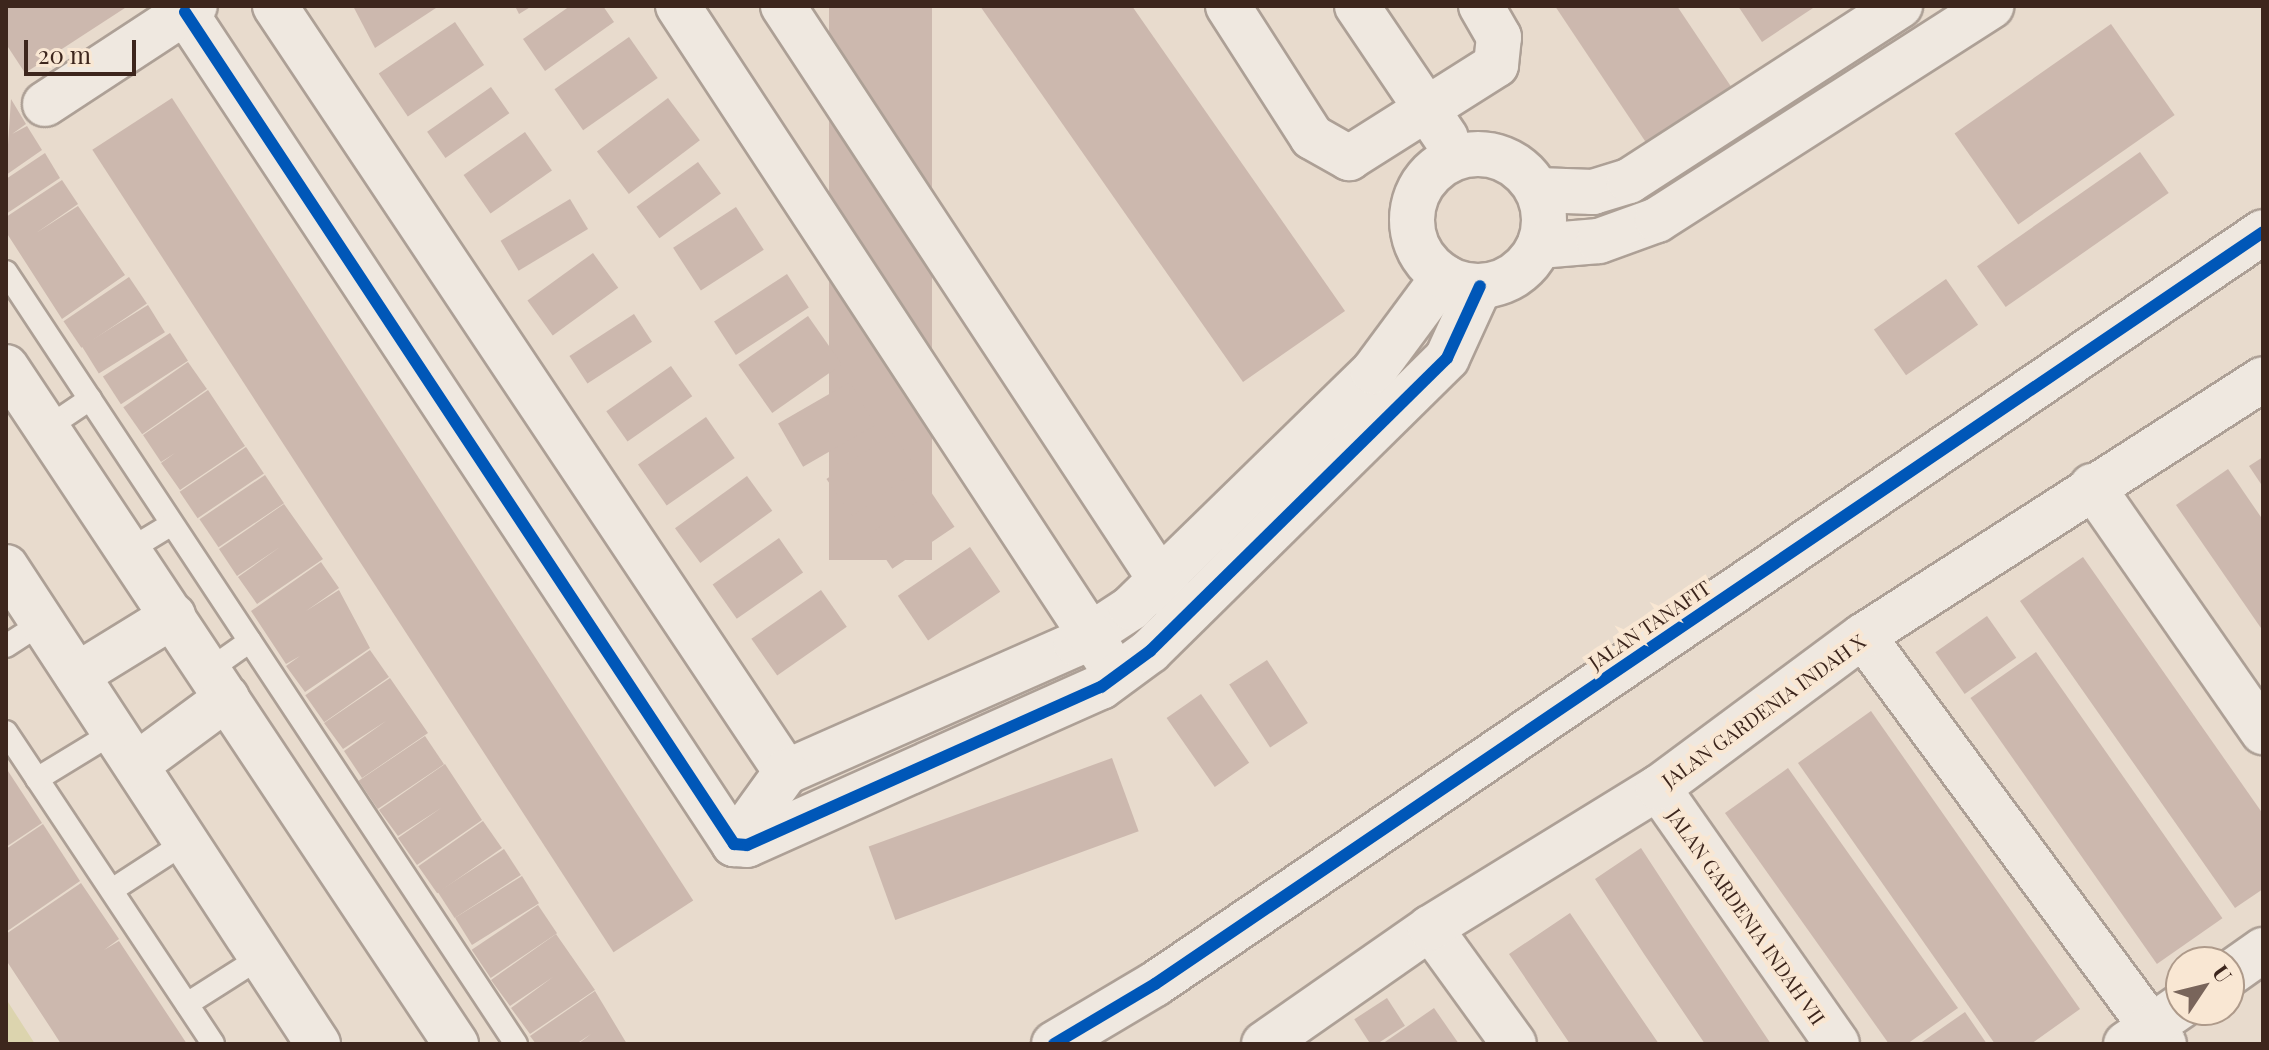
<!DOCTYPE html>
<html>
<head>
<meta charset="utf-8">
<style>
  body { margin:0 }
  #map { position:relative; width:2269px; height:1050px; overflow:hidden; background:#e8dbcd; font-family:"Playfair Display",serif }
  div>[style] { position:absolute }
  .green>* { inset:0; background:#dcd4ae }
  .building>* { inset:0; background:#ccb8ae; transform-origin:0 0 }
  .roads { filter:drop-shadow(2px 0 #ada096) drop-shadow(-2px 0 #ada096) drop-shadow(0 2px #ada096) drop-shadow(0 -2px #ada096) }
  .lane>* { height:22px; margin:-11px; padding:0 11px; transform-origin:11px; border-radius:11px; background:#efe8e0 }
  .street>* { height:44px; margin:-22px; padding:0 22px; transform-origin:22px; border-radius:22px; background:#efe8e0 }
  .street>.ring { margin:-22px; padding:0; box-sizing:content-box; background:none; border:44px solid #efe8e0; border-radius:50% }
  .cycleway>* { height:12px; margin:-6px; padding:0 6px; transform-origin:6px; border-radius:6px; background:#0057b8 }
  span { translate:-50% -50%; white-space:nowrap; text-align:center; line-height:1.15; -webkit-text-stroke:8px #f9e7d3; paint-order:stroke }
  .street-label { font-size:20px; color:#3d261d }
  .frame { position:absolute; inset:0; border:8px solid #3d261d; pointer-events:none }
  .north { position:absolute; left:2165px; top:946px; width:80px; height:80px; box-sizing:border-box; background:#f9e7d3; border:2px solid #ae9a8a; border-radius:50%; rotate:55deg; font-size:22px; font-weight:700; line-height:32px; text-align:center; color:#3d261d }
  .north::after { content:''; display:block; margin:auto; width:28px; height:36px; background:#79655b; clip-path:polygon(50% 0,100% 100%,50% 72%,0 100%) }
  .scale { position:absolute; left:24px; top:40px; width:112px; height:36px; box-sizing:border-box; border:4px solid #3d261d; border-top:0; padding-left:10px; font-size:24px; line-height:28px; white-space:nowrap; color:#3d261d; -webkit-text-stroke:6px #f9e7d3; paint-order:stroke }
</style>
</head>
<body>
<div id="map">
  <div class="green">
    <div style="clip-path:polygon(6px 999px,35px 1044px,6px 1044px)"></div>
  </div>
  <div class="building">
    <div style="clip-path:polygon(6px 6px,128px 6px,25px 73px,6px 44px)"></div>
    <div style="clip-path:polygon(353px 6px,439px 6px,375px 48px)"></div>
    <div style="clip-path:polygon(515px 6px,532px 6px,519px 14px)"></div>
    <div style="clip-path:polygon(570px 6px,603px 6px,614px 22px,545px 71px,523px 39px)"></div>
    <div style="left:829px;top:6px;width:103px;height:554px"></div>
    <div style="clip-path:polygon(980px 6px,1132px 6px,1345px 311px,1243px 382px)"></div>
    <div style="clip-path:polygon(1555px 6px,1677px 6px,1738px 97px,1653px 153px)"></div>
    <div style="clip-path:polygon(1738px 6px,1816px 6px,1762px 42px)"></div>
    <div style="left:455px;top:22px;width:52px;height:92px;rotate:56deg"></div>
    <div style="left:2111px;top:24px;width:111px;height:191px;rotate:55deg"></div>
    <div style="left:629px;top:37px;width:50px;height:91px;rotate:55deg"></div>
    <div style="left:491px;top:87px;width:32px;height:78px;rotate:55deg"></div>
    <div style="left:172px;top:98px;width:957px;height:95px;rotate:57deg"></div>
    <div style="left:668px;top:98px;width:53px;height:89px;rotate:53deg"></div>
    <div style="clip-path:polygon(11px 99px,26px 124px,12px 134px,27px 126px,42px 150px,6px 175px)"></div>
    <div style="left:525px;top:132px;width:47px;height:75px;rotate:55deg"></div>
    <div style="left:2140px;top:152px;width:50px;height:199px;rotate:55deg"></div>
    <div style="clip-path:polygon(45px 153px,60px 178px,6px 214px,6px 179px)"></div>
    <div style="left:698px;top:162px;width:39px;height:76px;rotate:54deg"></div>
    <div style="clip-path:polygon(62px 180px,78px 204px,36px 233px,78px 206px,125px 275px,62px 319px,6px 232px,6px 217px)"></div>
    <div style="left:570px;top:199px;width:35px;height:81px;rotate:59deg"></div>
    <div style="left:736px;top:207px;width:51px;height:75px;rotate:57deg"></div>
    <div style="left:593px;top:253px;width:43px;height:81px;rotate:54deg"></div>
    <div style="left:787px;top:274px;width:40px;height:87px;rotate:57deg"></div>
    <div style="left:129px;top:277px;width:32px;height:79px;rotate:56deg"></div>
    <div style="left:1946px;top:279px;width:56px;height:88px;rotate:55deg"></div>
    <div style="left:148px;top:305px;width:32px;height:78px;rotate:58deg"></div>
    <div style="left:634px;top:314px;width:33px;height:77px;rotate:57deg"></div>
    <div style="left:808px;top:316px;width:59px;height:85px;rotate:55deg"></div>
    <div style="left:170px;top:333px;width:33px;height:80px;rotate:57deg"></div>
    <div style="left:188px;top:362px;width:33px;height:79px;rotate:55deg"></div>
    <div style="left:671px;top:366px;width:37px;height:79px;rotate:55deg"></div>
    <div style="left:850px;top:382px;width:50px;height:83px;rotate:60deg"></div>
    <div style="clip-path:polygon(208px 390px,245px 446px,180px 490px,161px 463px,175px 453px,161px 462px,143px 435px)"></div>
    <div style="left:706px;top:417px;width:50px;height:83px;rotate:55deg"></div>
    <div style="left:892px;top:433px;width:45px;height:80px;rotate:55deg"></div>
    <div style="left:246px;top:447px;width:32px;height:80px;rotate:56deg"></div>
    <div style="clip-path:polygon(2263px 457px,2263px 487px,2249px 466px)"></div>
    <div style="clip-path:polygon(2228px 469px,2263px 520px,2263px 631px,2176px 505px)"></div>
    <div style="left:265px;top:475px;width:34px;height:79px;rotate:56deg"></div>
    <div style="left:747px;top:476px;width:43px;height:89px;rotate:54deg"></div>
    <div style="left:931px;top:492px;width:42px;height:75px;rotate:56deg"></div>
    <div style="clip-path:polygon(284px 504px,323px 559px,257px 604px,238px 577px,280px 547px,237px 576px,219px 549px)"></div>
    <div style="left:779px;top:538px;width:42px;height:81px;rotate:55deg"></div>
    <div style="left:970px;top:547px;width:54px;height:87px;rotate:56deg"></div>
    <div style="clip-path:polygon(2083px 557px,2263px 814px,2263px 889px,2235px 908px,2020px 601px)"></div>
    <div style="clip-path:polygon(321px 562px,339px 588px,306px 611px,339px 590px,370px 648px,305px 692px,286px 666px,300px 656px,286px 664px,251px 611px)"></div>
    <div style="left:821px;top:590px;width:45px;height:85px;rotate:55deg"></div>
    <div style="left:1987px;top:616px;width:51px;height:63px;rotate:55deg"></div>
    <div style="left:370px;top:650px;width:33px;height:79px;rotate:55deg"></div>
    <div style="left:2036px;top:652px;width:325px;height:80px;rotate:55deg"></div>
    <div style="left:1267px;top:660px;width:75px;height:45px;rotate:57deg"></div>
    <div style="clip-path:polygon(390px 678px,428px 733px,362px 778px,344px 751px,386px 721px,343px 749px,324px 723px)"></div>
    <div style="left:1201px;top:694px;width:84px;height:42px;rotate:55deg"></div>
    <div style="clip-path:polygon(1871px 711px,2080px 1009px,2031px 1044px,1995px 1044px,1798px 763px)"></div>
    <div style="left:425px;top:736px;width:34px;height:80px;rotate:56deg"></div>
    <div style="left:1112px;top:758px;width:78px;height:259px;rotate:70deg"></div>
    <div style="clip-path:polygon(445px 764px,482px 820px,417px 865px,398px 838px,441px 808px,398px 836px,379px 810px)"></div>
    <div style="clip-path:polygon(6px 768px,42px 823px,6px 847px)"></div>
    <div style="clip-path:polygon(1788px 768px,1958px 1008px,1907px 1044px,1889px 1044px,1725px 813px)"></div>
    <div style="left:483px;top:821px;width:33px;height:79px;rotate:55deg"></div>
    <div style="clip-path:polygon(43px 824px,80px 881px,6px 932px,6px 849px)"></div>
    <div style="clip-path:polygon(1641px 848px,1690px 923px,1771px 1044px,1705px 1044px,1644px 954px,1595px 879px)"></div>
    <div style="left:504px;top:849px;width:31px;height:79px;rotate:57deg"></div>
    <div style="left:522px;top:876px;width:32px;height:79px;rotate:58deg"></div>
    <div style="clip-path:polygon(81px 883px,119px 939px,104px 950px,119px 941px,187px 1044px,61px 1044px,52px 1030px,6px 960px,6px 934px)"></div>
    <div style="left:538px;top:905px;width:34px;height:80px;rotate:56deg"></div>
    <div style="clip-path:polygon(1570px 913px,1620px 987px,1659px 1044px,1570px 1044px,1509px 954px)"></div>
    <div style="clip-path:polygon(556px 934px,595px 990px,530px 1034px,511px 1008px,553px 977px,510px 1006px,491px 980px)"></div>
    <div style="clip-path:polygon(595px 991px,627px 1044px,578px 1044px,591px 1034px,576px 1044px,536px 1044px,530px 1036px)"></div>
    <div style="left:1387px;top:998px;width:33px;height:39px;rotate:57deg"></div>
    <div style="clip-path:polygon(1434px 1008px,1459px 1044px,1382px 1044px)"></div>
    <div style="clip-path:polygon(1965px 1012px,1987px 1044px,1919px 1044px)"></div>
  </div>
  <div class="roads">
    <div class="lane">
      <div style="left:6px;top:272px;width:925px;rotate:56.55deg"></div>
      <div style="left:47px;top:428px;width:52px;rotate:-34deg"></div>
      <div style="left:129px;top:550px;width:50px;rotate:-31.2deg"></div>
      <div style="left:6px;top:646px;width:44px;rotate:-33deg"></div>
      <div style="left:209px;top:670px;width:50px;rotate:-35.3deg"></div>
      <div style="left:6px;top:732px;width:374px;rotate:56.4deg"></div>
      <div style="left:37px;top:779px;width:90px;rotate:-31.4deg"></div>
      <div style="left:112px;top:890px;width:88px;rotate:-33deg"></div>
      <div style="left:187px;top:1004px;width:88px;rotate:-32.4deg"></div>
    </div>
    <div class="street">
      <div style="left:275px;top:6px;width:921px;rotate:56.29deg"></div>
      <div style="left:786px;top:772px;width:317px;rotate:-23.8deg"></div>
      <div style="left:1076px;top:644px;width:66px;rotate:-33.2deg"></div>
      <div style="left:1131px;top:608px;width:338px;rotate:-44.3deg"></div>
      <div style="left:1373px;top:372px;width:119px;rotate:-53.5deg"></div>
      <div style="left:678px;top:6px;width:782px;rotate:56.74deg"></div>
      <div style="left:783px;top:6px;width:713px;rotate:56.67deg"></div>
      <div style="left:1228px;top:6px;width:156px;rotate:57.3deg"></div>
      <div style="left:1312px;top:137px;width:43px;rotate:29.6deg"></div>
      <div style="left:1349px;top:158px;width:174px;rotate:-32.3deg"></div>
      <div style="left:1496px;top:65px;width:28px;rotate:-84deg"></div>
      <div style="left:1499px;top:37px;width:36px;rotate:-120deg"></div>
      <div style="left:1357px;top:6px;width:159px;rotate:56deg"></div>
      <div style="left:185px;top:12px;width:997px;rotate:56.58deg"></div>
      <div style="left:734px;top:844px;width:13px;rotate:4deg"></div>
      <div style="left:747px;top:845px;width:388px;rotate:-24.1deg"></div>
      <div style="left:1101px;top:687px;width:61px;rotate:-36.3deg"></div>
      <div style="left:1150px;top:651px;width:417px;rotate:-44.6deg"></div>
      <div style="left:1447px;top:358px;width:79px;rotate:-65.4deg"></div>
      <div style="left:45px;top:104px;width:179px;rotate:-33.2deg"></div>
      <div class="ring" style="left:1412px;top:154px;width:88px;height:88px"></div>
      <div style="left:1538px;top:190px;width:55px;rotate:2.1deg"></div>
      <div style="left:1593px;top:192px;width:38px;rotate:-17deg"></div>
      <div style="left:1629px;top:181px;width:323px;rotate:-32.9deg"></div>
      <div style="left:1539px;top:246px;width:60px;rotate:-4.8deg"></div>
      <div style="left:1599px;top:241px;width:62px;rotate:-19.9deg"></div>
      <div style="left:1657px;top:220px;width:397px;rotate:-32.6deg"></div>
      <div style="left:6px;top:367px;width:813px;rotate:56.39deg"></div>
      <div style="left:2092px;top:486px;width:300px;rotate:55.2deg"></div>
      <div style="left:6px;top:567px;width:570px;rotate:56.81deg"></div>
      <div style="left:1863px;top:636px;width:507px;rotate:53.58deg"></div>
      <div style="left:77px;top:675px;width:113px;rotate:-31.6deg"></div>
      <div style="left:136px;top:765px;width:113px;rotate:-36.4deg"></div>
      <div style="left:1658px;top:788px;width:312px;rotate:55deg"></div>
      <div style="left:734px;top:844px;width:89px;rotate:-54.2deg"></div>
      <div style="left:1430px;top:928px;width:143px;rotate:54.1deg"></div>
      <div style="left:2229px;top:974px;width:42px;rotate:-35.2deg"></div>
      <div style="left:1054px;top:1044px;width:117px;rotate:-30.7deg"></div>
      <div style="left:1155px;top:984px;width:1339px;rotate:-34.16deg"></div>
      <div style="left:1264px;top:1044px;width:203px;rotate:-34.9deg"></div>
      <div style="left:1430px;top:928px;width:268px;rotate:-31.6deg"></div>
      <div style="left:1658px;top:788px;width:255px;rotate:-36.6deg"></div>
      <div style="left:1863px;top:636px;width:475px;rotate:-32.7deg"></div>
      <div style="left:2126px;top:1044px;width:67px;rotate:-34.6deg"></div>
    </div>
  </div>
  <div class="cycleway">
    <div style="left:185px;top:12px;width:997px;rotate:56.58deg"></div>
    <div style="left:734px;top:844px;width:13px;rotate:4deg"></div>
    <div style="left:747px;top:845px;width:388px;rotate:-24.1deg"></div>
    <div style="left:1101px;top:687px;width:61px;rotate:-36.3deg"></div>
    <div style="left:1150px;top:651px;width:417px;rotate:-44.6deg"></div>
    <div style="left:1447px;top:358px;width:79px;rotate:-65.4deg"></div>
    <div style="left:1054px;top:1044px;width:117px;rotate:-30.7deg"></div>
    <div style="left:1155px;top:984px;width:1339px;rotate:-34.16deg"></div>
  </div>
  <div class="street-label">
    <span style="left:1649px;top:624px;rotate:-34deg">JALAN TANAFIT</span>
    <span style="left:1763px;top:710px;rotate:-36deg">JALAN GARDENIA INDAH X</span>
    <span style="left:1747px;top:916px;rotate:55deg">JALAN GARDENIA INDAH VII</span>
  </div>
  <div class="frame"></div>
  <div class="north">U</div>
  <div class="scale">20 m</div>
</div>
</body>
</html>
